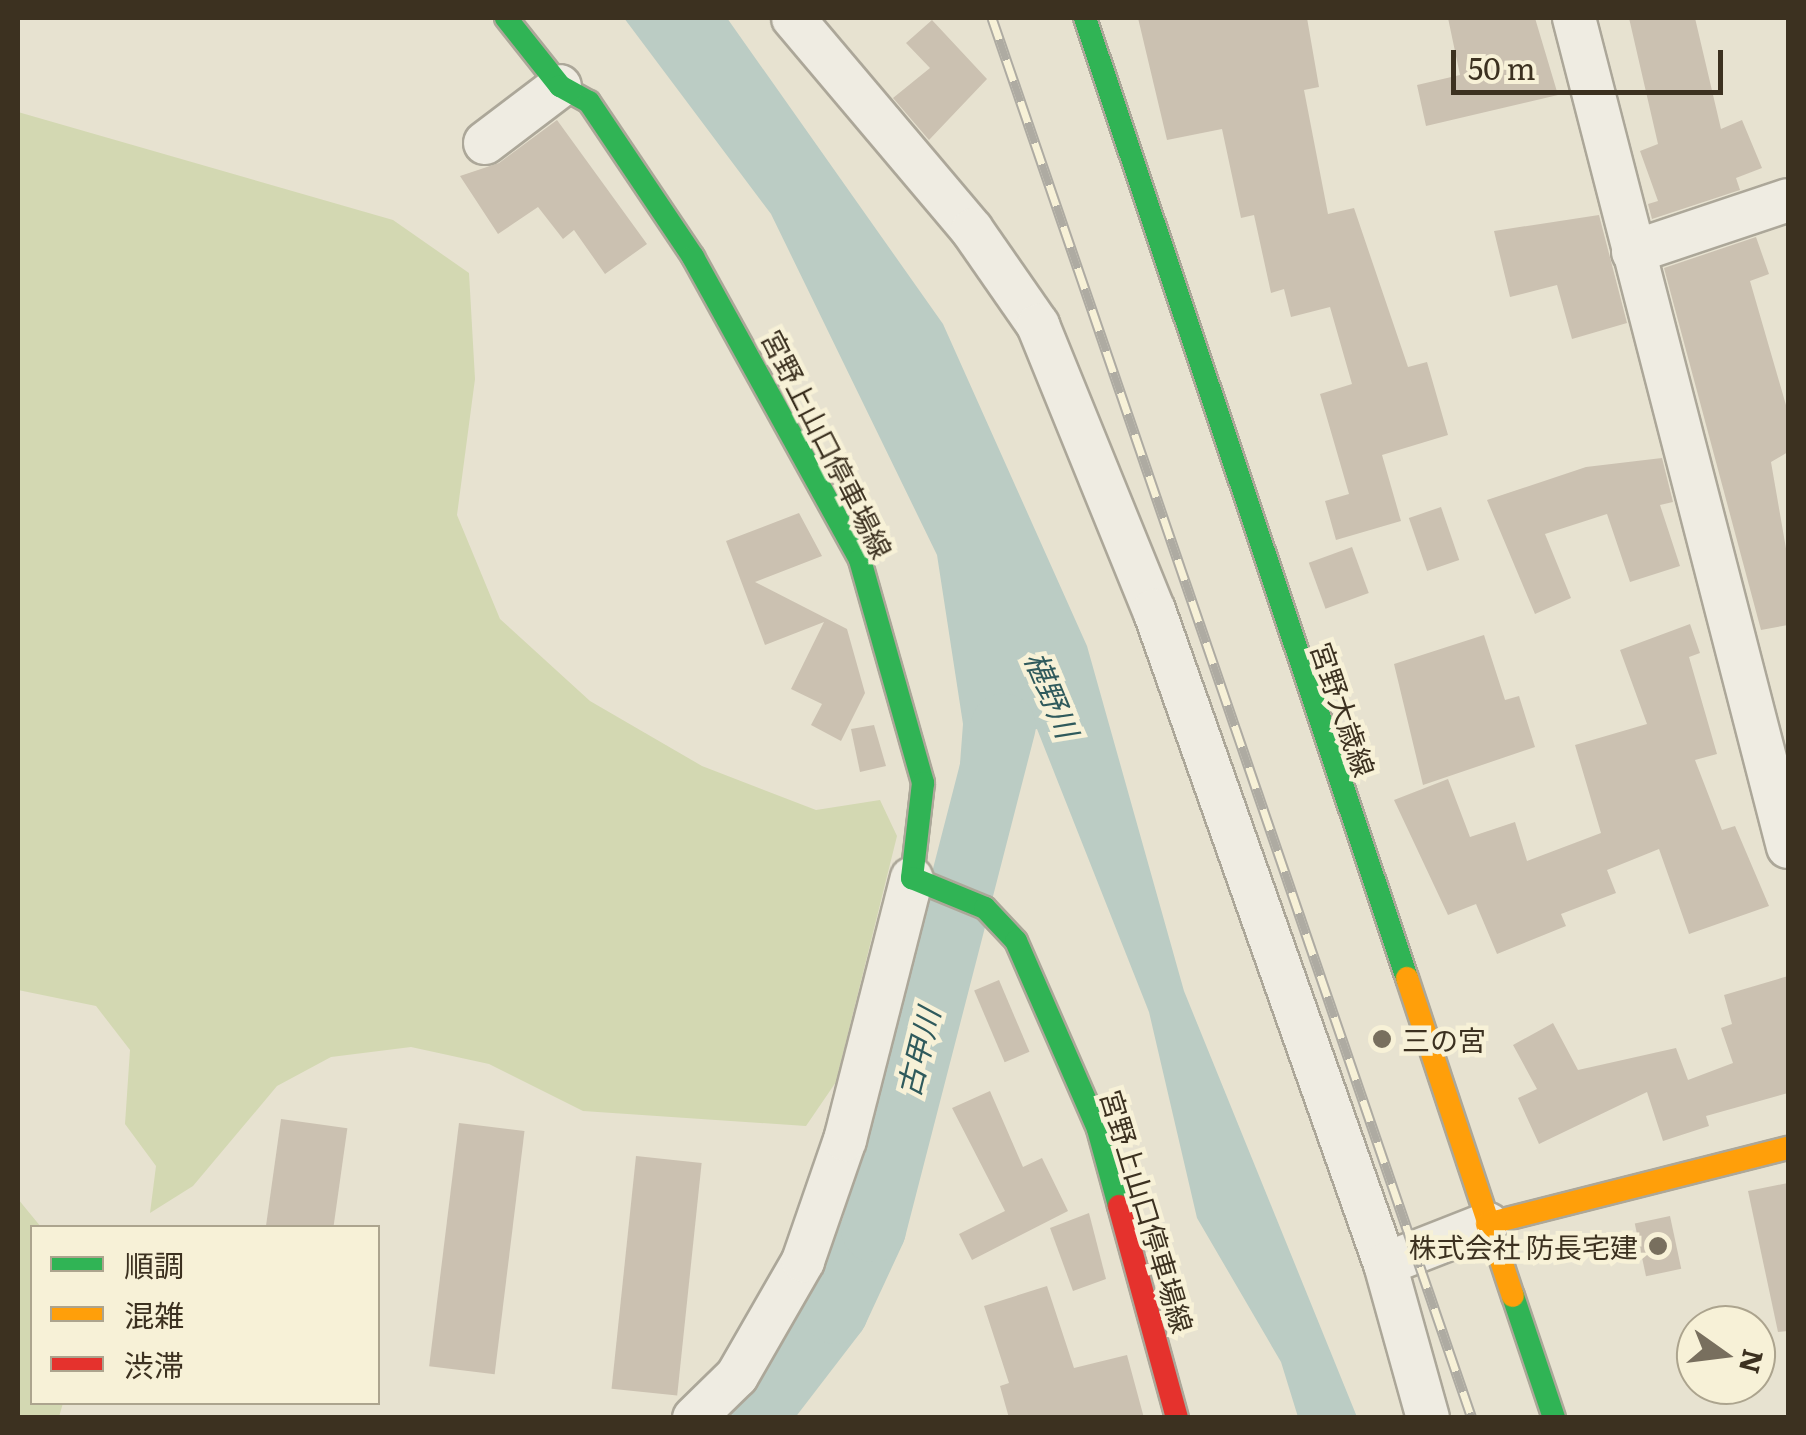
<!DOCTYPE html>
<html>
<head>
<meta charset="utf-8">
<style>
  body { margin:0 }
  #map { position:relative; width:1806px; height:1435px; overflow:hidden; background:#e7e2d0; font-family:Literata,"Noto Sans JP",serif }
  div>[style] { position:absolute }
  .green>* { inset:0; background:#d3d8b2 }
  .water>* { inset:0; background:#bbccc4 }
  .river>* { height:65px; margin:-32.5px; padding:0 32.5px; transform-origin:32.5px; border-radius:32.5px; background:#bbccc4 }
  .building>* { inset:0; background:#cbc1b1; transform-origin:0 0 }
  .roads { filter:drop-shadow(2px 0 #aca799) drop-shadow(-2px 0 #aca799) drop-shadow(0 2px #aca799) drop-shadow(0 -2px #aca799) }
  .street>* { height:42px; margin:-21px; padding:0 21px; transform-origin:21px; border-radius:21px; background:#efece2 }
  .fast>* { height:22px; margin:-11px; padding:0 11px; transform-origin:11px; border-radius:11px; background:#30b455 }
  .slow>* { height:22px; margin:-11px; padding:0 11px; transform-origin:11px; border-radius:11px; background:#ff9f0a }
  .jam>* { height:22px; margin:-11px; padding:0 11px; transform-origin:11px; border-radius:11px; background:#e5322d }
  .rail>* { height:11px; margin-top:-5.5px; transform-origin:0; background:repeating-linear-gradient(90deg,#f7f1d7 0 22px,#aeaba2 0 44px); box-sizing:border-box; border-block:2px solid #aeaba2 }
  .dots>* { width:28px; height:28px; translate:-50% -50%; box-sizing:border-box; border:5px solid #f7f1d7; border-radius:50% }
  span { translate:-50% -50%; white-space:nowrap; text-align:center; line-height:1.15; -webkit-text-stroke:9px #f7f1d7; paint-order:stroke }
  .street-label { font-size:28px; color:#3c3120 }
  .poi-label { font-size:28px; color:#3c3120 }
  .left { translate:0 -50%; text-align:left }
  .right { translate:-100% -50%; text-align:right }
  .water-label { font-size:30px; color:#2f5a5c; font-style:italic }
  .frame { position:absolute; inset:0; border:20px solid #3c3120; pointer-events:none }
  .legend { position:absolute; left:30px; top:1225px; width:350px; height:180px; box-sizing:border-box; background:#f7f1d7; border:2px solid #aca48e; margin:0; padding:12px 18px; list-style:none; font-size:30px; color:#3c3120 }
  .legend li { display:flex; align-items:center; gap:20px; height:50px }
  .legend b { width:50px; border:2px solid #aca48e }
  .north { position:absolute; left:1676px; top:1305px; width:100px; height:100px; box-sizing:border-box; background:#f7f1d7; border:2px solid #aca48e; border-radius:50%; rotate:104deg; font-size:28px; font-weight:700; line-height:40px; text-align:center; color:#3c3120 }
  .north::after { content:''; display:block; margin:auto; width:35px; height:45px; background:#786f5e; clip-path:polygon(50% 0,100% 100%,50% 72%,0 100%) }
  .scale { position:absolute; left:1451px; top:50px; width:272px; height:45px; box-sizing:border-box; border:5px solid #3c3120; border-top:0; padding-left:12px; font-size:30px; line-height:35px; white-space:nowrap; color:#3c3120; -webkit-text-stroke:8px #f7f1d7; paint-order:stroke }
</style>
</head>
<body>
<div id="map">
  <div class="green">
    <div style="clip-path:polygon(18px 112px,393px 220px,469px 273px,475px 379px,457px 515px,500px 619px,590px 701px,702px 766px,816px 810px,880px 800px,897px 836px,836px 1082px,806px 1126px,583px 1111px,489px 1064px,411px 1047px,331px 1057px,277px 1086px,193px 1186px,150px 1213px,156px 1166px,125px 1124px,130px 1050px,96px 1006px,18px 990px)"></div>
    <div style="clip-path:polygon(18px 1199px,41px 1227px,32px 1228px,32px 1402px,63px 1403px,59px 1417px,18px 1417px)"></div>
  </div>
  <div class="water">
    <div style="clip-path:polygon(624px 18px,727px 18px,943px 324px,1087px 646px,1184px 991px,1357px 1417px,1298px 1417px,1281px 1362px,1197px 1218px,1149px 1012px,1037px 729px,1007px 736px,988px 802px,955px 830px,963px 724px,937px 555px,771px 214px)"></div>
  </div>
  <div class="river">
    <div style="left:753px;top:1418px;width:135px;rotate:-52.5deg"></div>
    <div style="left:835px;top:1311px;width:90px;rotate:-65.1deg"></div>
    <div style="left:873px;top:1229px;width:520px;rotate:-75.54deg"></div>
  </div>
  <div class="building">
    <div style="clip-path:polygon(1138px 18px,1307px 18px,1319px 87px,1304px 90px,1328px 214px,1354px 208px,1408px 367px,1427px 362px,1448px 435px,1382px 455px,1401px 521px,1336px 540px,1325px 501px,1349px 494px,1320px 394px,1352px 384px,1330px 307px,1291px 317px,1284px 289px,1271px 293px,1254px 215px,1241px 218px,1222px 129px,1167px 140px)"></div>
    <div style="clip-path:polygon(1448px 18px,1535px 18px,1558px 95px,1426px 126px,1417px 85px,1460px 75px)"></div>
    <div style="clip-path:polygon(1629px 18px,1695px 18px,1721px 129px,1742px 120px,1762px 168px,1736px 178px,1740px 190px,1652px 219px,1648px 204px,1658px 201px,1640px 151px,1658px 144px)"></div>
    <div style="clip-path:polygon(932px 20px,987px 79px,929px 140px,893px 98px,930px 68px,906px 43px)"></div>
    <div style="clip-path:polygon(557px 120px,647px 244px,605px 274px,574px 230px,563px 239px,538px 207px,498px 234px,460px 176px,499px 163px)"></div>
    <div style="clip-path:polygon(1599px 215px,1627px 323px,1572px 339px,1557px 285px,1510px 297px,1494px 231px)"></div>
    <div style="clip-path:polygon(1756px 237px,1769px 274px,1750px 281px,1788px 412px,1788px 452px,1771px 462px,1788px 560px,1788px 625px,1761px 630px,1664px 268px)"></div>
    <div style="clip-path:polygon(1662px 458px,1673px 502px,1660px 505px,1680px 566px,1630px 582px,1607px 514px,1545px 534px,1571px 598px,1535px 614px,1487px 500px,1586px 467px)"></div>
    <div style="left:1441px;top:507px;width:56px;height:34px;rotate:71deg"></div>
    <div style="clip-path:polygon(799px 513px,822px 556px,755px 582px,847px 629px,865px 693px,841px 741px,811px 725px,822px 704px,791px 689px,824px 622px,765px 645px,726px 541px)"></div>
    <div style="left:1352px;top:547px;width:49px;height:46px;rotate:70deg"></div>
    <div style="clip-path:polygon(1690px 624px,1700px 653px,1689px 657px,1717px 754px,1695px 760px,1722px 830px,1735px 826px,1769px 906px,1689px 934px,1659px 849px,1607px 870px,1616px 893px,1561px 914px,1566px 926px,1497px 954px,1476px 904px,1448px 915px,1394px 800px,1448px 779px,1470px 837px,1515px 822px,1527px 861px,1601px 833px,1575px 745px,1647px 724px,1620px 650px)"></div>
    <div style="clip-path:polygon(1484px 635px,1505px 700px,1519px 696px,1535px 747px,1423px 785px,1394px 664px)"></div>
    <div style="clip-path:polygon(874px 725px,886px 766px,860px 772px,851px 729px)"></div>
    <div style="clip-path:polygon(1788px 976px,1788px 1093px,1706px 1116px,1709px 1126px,1663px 1141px,1647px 1092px,1539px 1144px,1518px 1098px,1537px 1089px,1513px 1045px,1553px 1023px,1578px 1070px,1676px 1048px,1688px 1080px,1733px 1063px,1721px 1028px,1732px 1024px,1724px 995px)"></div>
    <div style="left:999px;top:980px;width:78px;height:27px;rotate:67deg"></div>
    <div style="clip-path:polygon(990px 1091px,1023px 1167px,1042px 1158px,1068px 1211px,972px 1260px,959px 1234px,1005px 1211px,952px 1108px)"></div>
    <div style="left:281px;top:1119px;width:67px;height:110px;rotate:8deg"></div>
    <div style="left:459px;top:1123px;width:66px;height:245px;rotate:7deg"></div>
    <div style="left:636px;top:1156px;width:66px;height:234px;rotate:6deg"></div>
    <div style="clip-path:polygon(1788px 1183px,1788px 1331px,1778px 1332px,1748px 1191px)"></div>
    <div style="clip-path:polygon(1089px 1213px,1106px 1279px,1073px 1291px,1050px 1228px)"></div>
    <div style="left:1670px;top:1216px;width:54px;height:36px;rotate:78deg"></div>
    <div style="clip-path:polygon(1047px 1286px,1074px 1368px,1127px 1355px,1144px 1418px,1009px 1418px,1000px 1386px,1009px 1383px,984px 1306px)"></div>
  </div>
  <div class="roads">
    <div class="street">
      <div style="left:793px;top:18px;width:277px;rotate:49.8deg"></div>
      <div style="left:972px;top:230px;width:116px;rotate:55.2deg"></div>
      <div style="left:1038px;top:325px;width:308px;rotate:67.9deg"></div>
      <div style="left:1154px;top:610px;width:694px;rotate:70.55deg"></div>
      <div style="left:1574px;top:18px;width:856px;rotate:75.53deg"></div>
      <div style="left:485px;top:143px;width:94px;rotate:-37.2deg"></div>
      <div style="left:1633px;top:252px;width:163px;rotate:-18.5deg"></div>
      <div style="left:694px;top:1418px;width:60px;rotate:-44.3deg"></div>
      <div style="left:737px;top:1376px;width:133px;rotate:-60.1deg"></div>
      <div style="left:803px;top:1261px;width:128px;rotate:-70.9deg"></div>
      <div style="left:845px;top:1140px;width:270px;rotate:-75.7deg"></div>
      <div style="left:1428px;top:1418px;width:160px;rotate:-105.6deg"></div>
      <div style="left:1385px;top:1264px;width:110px;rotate:-21.4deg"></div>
    </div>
    <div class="fast">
      <div style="left:506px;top:18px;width:87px;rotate:51.5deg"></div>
      <div style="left:560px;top:86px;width:33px;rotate:29deg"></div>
      <div style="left:589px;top:102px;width:187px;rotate:56.1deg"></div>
      <div style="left:693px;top:257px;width:346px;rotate:61.1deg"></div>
      <div style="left:860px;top:560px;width:232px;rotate:74.2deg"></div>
      <div style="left:923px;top:783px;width:96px;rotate:96.6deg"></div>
      <div style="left:912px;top:878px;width:79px;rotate:22.3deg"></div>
      <div style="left:985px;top:908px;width:45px;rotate:46.8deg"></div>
      <div style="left:1016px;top:941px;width:205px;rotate:66.4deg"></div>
      <div style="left:1098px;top:1129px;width:80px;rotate:74.7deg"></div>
      <div style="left:1085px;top:18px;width:1013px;rotate:71.46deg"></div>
      <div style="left:1513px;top:1296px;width:129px;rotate:71.4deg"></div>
    </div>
    <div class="slow">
      <div style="left:1407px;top:978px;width:335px;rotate:71.6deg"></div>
      <div style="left:1487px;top:1224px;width:310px;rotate:-14.2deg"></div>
    </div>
    <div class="jam">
      <div style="left:1119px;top:1206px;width:220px;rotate:74.7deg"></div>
    </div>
  </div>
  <div class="rail">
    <div style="left:992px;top:18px;width:1480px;rotate:71.08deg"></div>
  </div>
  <div class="dots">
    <div style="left:1382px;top:1039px;background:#786f5e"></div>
    <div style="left:1658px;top:1246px;background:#786f5e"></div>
  </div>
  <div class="street-label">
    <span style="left:828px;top:444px;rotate:63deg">宮野上山口停車場線</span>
    <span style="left:1344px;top:709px;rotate:71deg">宮野大歳線</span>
    <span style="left:1148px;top:1211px;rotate:73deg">宮野上山口停車場線</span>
  </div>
  <div class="poi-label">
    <span class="left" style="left:1402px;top:1039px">三の宮</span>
    <span class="right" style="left:1638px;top:1246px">株式会社 防長宅建</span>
  </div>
  <div class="water-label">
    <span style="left:1053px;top:694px;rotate:67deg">椹野川</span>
    <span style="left:917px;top:1052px;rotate:-76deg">古甲川</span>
  </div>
  <div class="frame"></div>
  <ul class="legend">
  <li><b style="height:12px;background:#30b455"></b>順調</li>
  <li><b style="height:12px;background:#ff9f0a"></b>混雑</li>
  <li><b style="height:12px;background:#e5322d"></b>渋滞</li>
  </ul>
  <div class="north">N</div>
  <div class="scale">50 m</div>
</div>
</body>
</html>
